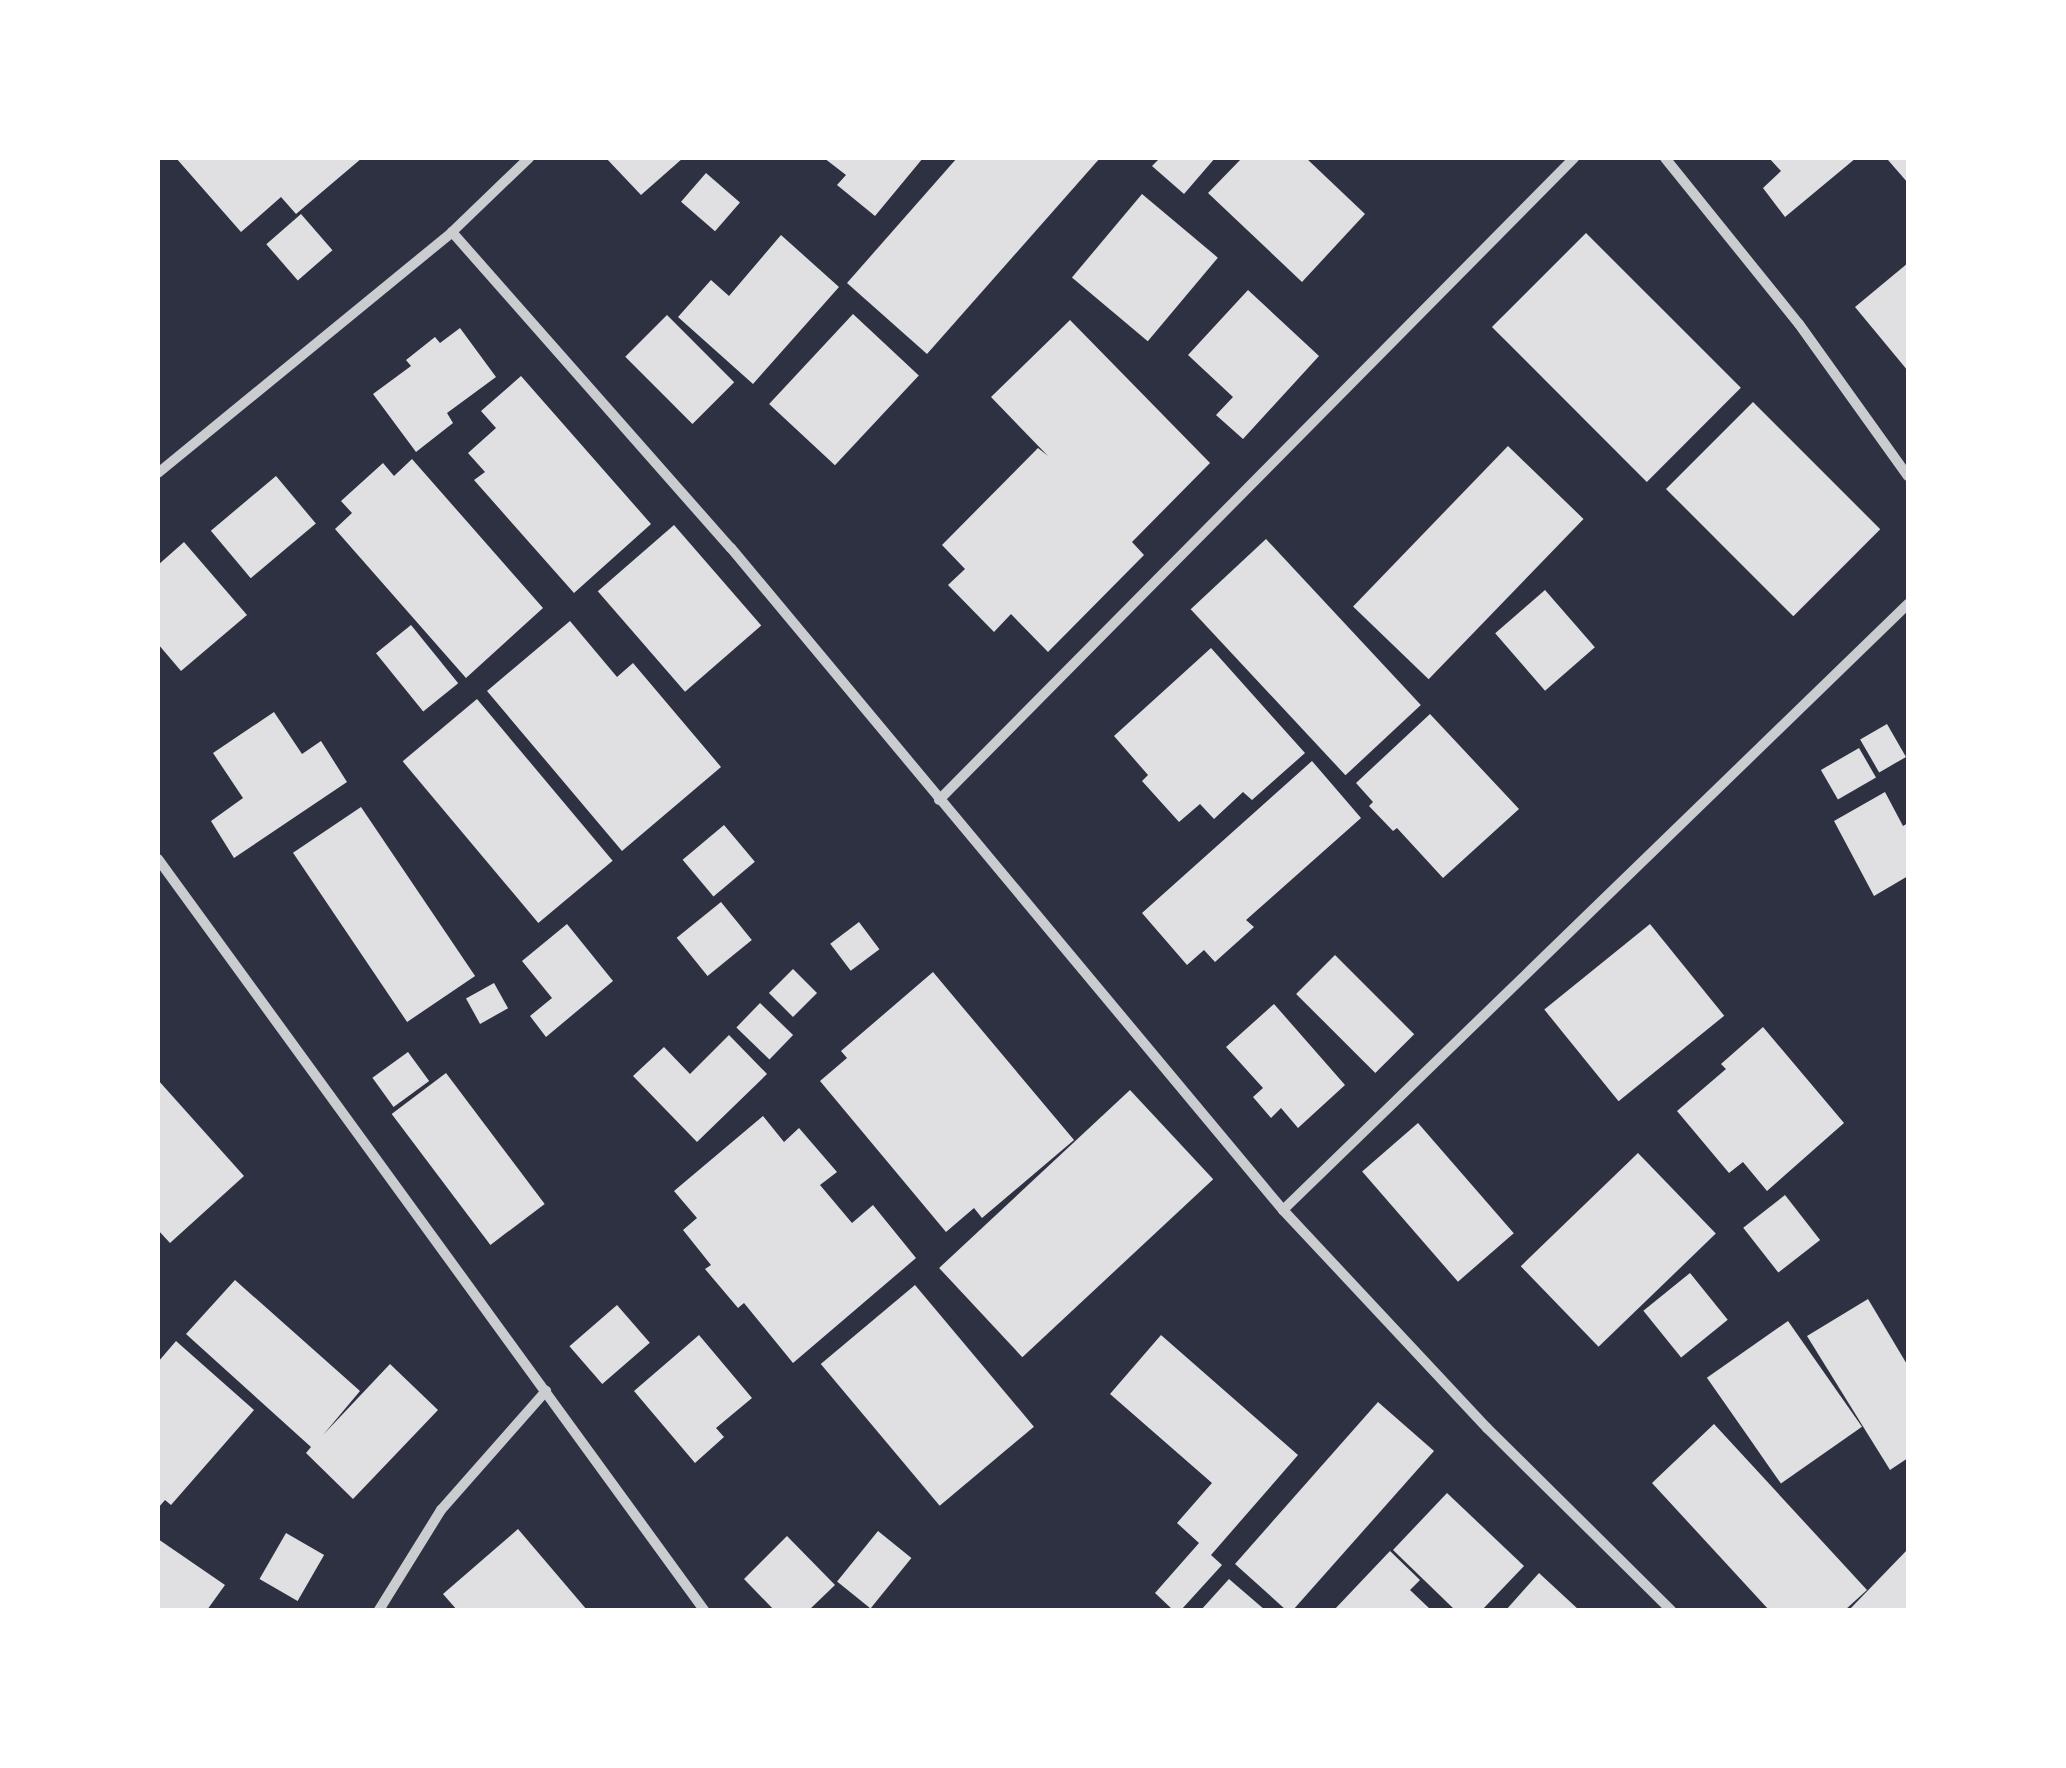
<!DOCTYPE html>
<html>
<head>
<meta charset="utf-8">
<style>
  body { margin:0 }
  #map { position:relative; width:2066px; height:1768px; overflow:hidden; background:#2d3142; font-family:"Libre Baskerville",serif }
  div>[style] { position:absolute }
  .building>* { inset:0; background:#e0e0e3; transform-origin:0 0 }
  .minor>* { height:10px; margin:-5px; padding:0 5px; transform-origin:5px; border-radius:5px; background:#caccd0 }
  span { translate:-50% -50%; white-space:nowrap; text-align:center; line-height:1.15; -webkit-text-stroke:10px #fff; paint-order:stroke }
  .frame { position:absolute; inset:0; border:160px solid #fff; pointer-events:none }
</style>
</head>
<body>
<div id="map">
  <div class="building">
    <div style="clip-path:polygon(176px 158px,362px 158px,296px 214px,281px 197px,241px 232px)"></div>
    <div style="clip-path:polygon(606px 158px,683px 158px,641px 195px)"></div>
    <div style="clip-path:polygon(824px 158px,923px 158px,875px 216px,837px 185px,846px 175px)"></div>
    <div style="clip-path:polygon(957px 158px,1100px 158px,927px 354px,847px 283px)"></div>
    <div style="clip-path:polygon(1160px 158px,1215px 158px,1184px 194px,1152px 166px)"></div>
    <div style="clip-path:polygon(1242px 158px,1306px 158px,1365px 214px,1302px 282px,1208px 193px)"></div>
    <div style="clip-path:polygon(1769px 158px,1856px 158px,1785px 217px,1763px 188px,1781px 171px)"></div>
    <div style="clip-path:polygon(1891px 158px,1908px 158px,1908px 183px,1888px 160px)"></div>
    <div style="left:706px;top:173px;width:45px;height:38px;rotate:41deg"></div>
    <div style="left:1142px;top:194px;width:99px;height:109px;rotate:40deg"></div>
    <div style="left:301px;top:214px;width:48px;height:46px;rotate:49deg"></div>
    <div style="left:1586px;top:233px;width:219px;height:133px;rotate:45deg"></div>
    <div style="clip-path:polygon(781px 235px,839px 287px,753px 384px,678px 317px,711px 280px,729px 296px)"></div>
    <div style="clip-path:polygon(1908px 263px,1908px 371px,1855px 307px)"></div>
    <div style="clip-path:polygon(1248px 290px,1319px 356px,1243px 439px,1216px 415px,1233px 397px,1188px 355px)"></div>
    <div style="left:853px;top:314px;width:90px;height:123px;rotate:43deg"></div>
    <div style="left:667px;top:315px;width:95px;height:59px;rotate:45deg"></div>
    <div style="clip-path:polygon(1070px 320px,1210px 463px,1132px 542px,1144px 555px,1048px 652px,1011px 614px,994px 632px,948px 585px,965px 569px,942px 545px,1038px 448px,1048px 456px,991px 397px)"></div>
    <div style="clip-path:polygon(460px 328px,496px 377px,447px 413px,453px 423px,416px 452px,373px 394px,411px 366px,406px 360px,435px 337px,440px 343px)"></div>
    <div style="clip-path:polygon(521px 376px,651px 524px,574px 593px,474px 480px,485px 472px,468px 453px,496px 428px,481px 411px)"></div>
    <div style="left:1753px;top:402px;width:180px;height:123px;rotate:45deg"></div>
    <div style="left:1508px;top:446px;width:105px;height:223px;rotate:44deg"></div>
    <div style="clip-path:polygon(412px 459px,543px 608px,466px 678px,335px 529px,352px 513px,341px 501px,383px 463px,394px 476px)"></div>
    <div style="left:276px;top:476px;width:62px;height:85px;rotate:50deg"></div>
    <div style="left:674px;top:525px;width:133px;height:101px;rotate:49deg"></div>
    <div style="left:1266px;top:539px;width:227px;height:103px;rotate:47deg"></div>
    <div style="clip-path:polygon(184px 542px,247px 615px,181px 671px,158px 644px,158px 565px)"></div>
    <div style="left:1545px;top:590px;width:76px;height:66px;rotate:49deg"></div>
    <div style="clip-path:polygon(570px 621px,617px 677px,633px 663px,721px 767px,622px 851px,487px 691px)"></div>
    <div style="left:411px;top:625px;width:75px;height:45px;rotate:51deg"></div>
    <div style="clip-path:polygon(1211px 648px,1305px 753px,1252px 800px,1243px 792px,1214px 819px,1200px 804px,1179px 822px,1142px 781px,1148px 775px,1114px 736px)"></div>
    <div style="left:477px;top:699px;width:211px;height:97px;rotate:50deg"></div>
    <div style="clip-path:polygon(274px 712px,302px 754px,321px 741px,347px 782px,234px 858px,211px 821px,243px 798px,213px 753px)"></div>
    <div style="clip-path:polygon(1430px 714px,1519px 809px,1443px 878px,1397px 828px,1393px 831px,1369px 806px,1373px 802px,1356px 783px)"></div>
    <div style="left:1887px;top:724px;width:38px;height:31px;rotate:60deg"></div>
    <div style="left:1859px;top:748px;width:34px;height:44px;rotate:60deg"></div>
    <div style="clip-path:polygon(1312px 761px,1361px 818px,1246px 920px,1254px 927px,1215px 962px,1204px 950px,1187px 965px,1142px 913px)"></div>
    <div style="clip-path:polygon(1885px 792px,1903px 826px,1908px 823px,1908px 876px,1874px 896px,1834px 821px)"></div>
    <div style="left:361px;top:807px;width:204px;height:82px;rotate:56deg"></div>
    <div style="left:724px;top:825px;width:48px;height:54px;rotate:50deg"></div>
    <div style="left:721px;top:902px;width:49px;height:57px;rotate:51deg"></div>
    <div style="left:859px;top:922px;width:34px;height:36px;rotate:53deg"></div>
    <div style="clip-path:polygon(567px 924px,613px 981px,546px 1037px,530px 1016px,552px 998px,522px 961px)"></div>
    <div style="left:1650px;top:924px;width:118px;height:136px;rotate:51deg"></div>
    <div style="left:1335px;top:955px;width:112px;height:55px;rotate:45deg"></div>
    <div style="left:793px;top:969px;width:34px;height:34px;rotate:45deg"></div>
    <div style="clip-path:polygon(933px 972px,1074px 1140px,982px 1218px,974px 1208px,946px 1232px,820px 1081px,847px 1058px,841px 1051px)"></div>
    <div style="left:494px;top:983px;width:29px;height:32px;rotate:61deg"></div>
    <div style="left:760px;top:1003px;width:46px;height:34px;rotate:44deg"></div>
    <div style="clip-path:polygon(1274px 1004px,1345px 1085px,1298px 1128px,1281px 1108px,1271px 1118px,1253px 1097px,1263px 1088px,1226px 1047px)"></div>
    <div style="clip-path:polygon(1763px 1027px,1844px 1123px,1767px 1191px,1743px 1162px,1729px 1173px,1677px 1111px,1726px 1069px,1721px 1064px)"></div>
    <div style="clip-path:polygon(729px 1035px,767px 1074px,697px 1142px,633px 1076px,664px 1047px,690px 1074px)"></div>
    <div style="left:408px;top:1052px;width:36px;height:44px;rotate:54deg"></div>
    <div style="left:446px;top:1073px;width:164px;height:68px;rotate:53deg"></div>
    <div style="clip-path:polygon(158px 1080px,244px 1176px,170px 1243px,158px 1230px)"></div>
    <div style="left:1130px;top:1090px;width:122px;height:261px;rotate:47deg"></div>
    <div style="clip-path:polygon(763px 1116px,784px 1142px,799px 1128px,837px 1172px,820px 1185px,852px 1223px,873px 1205px,916px 1258px,793px 1363px,744px 1303px,738px 1308px,705px 1269px,711px 1265px,683px 1230px,697px 1218px,674px 1191px)"></div>
    <div style="left:1418px;top:1123px;width:146px;height:74px;rotate:49deg"></div>
    <div style="left:1638px;top:1153px;width:112px;height:163px;rotate:46deg"></div>
    <div style="left:1785px;top:1195px;width:57px;height:53px;rotate:52deg"></div>
    <div style="left:1690px;top:1273px;width:60px;height:60px;rotate:51deg"></div>
    <div style="clip-path:polygon(235px 1280px,360px 1391px,323px 1435px,390px 1364px,438px 1410px,353px 1499px,306px 1453px,311px 1447px,186px 1334px)"></div>
    <div style="left:915px;top:1285px;width:185px;height:123px;rotate:50deg"></div>
    <div style="clip-path:polygon(1868px 1299px,1908px 1366px,1908px 1458px,1890px 1470px,1807px 1336px)"></div>
    <div style="left:617px;top:1305px;width:50px;height:63px;rotate:49deg"></div>
    <div style="left:1788px;top:1321px;width:129px;height:99px;rotate:55deg"></div>
    <div style="clip-path:polygon(699px 1335px,752px 1398px,716px 1428px,724px 1437px,695px 1463px,634px 1391px)"></div>
    <div style="clip-path:polygon(1161px 1335px,1298px 1455px,1211px 1555px,1222px 1565px,1181px 1610px,1173px 1610px,1155px 1593px,1199px 1543px,1177px 1523px,1212px 1483px,1110px 1394px)"></div>
    <div style="clip-path:polygon(176px 1341px,254px 1410px,171px 1505px,165px 1500px,158px 1508px,158px 1362px)"></div>
    <div style="clip-path:polygon(1378px 1402px,1434px 1451px,1293px 1610px,1286px 1610px,1235px 1564px)"></div>
    <div style="clip-path:polygon(1714px 1424px,1867px 1590px,1845px 1610px,1769px 1610px,1652px 1483px)"></div>
    <div style="clip-path:polygon(1447px 1493px,1524px 1566px,1482px 1610px,1455px 1610px,1393px 1550px)"></div>
    <div style="clip-path:polygon(518px 1529px,587px 1610px,457px 1610px,443px 1594px)"></div>
    <div style="left:878px;top:1531px;width:43px;height:65px;rotate:39deg"></div>
    <div style="left:286px;top:1533px;width:44px;height:53px;rotate:30deg"></div>
    <div style="clip-path:polygon(787px 1536px,835px 1585px,809px 1610px,774px 1610px,744px 1579px)"></div>
    <div style="clip-path:polygon(158px 1539px,225px 1585px,207px 1610px,158px 1610px)"></div>
    <div style="clip-path:polygon(1908px 1549px,1908px 1610px,1849px 1610px)"></div>
    <div style="clip-path:polygon(1390px 1551px,1420px 1580px,1410px 1590px,1431px 1610px,1334px 1610px)"></div>
    <div style="clip-path:polygon(1539px 1573px,1579px 1610px,1506px 1610px)"></div>
    <div style="clip-path:polygon(1229px 1579px,1265px 1610px,1201px 1610px)"></div>
  </div>
  <div class="minor">
    <div style="left:1665px;top:158px;width:213px;rotate:51.1deg"></div>
    <div style="left:1799px;top:324px;width:187px;rotate:54.4deg"></div>
    <div style="left:452px;top:232px;width:422px;rotate:48.6deg"></div>
    <div style="left:731px;top:548px;width:862px;rotate:50.18deg"></div>
    <div style="left:1283px;top:1210px;width:299px;rotate:46.9deg"></div>
    <div style="left:1487px;top:1428px;width:259px;rotate:44.7deg"></div>
    <div style="left:158px;top:473px;width:380px;rotate:-39.3deg"></div>
    <div style="left:452px;top:232px;width:107px;rotate:-43.9deg"></div>
    <div style="left:939px;top:800px;width:903px;rotate:-45.31deg"></div>
    <div style="left:158px;top:859px;width:929px;rotate:53.98deg"></div>
    <div style="left:1283px;top:1210px;width:871px;rotate:-44.12deg"></div>
    <div style="left:379px;top:1610px;width:118px;rotate:-58.2deg"></div>
    <div style="left:441px;top:1510px;width:159px;rotate:-48.6deg"></div>
  </div>
  <div class="frame"></div>
</div>
</body>
</html>
